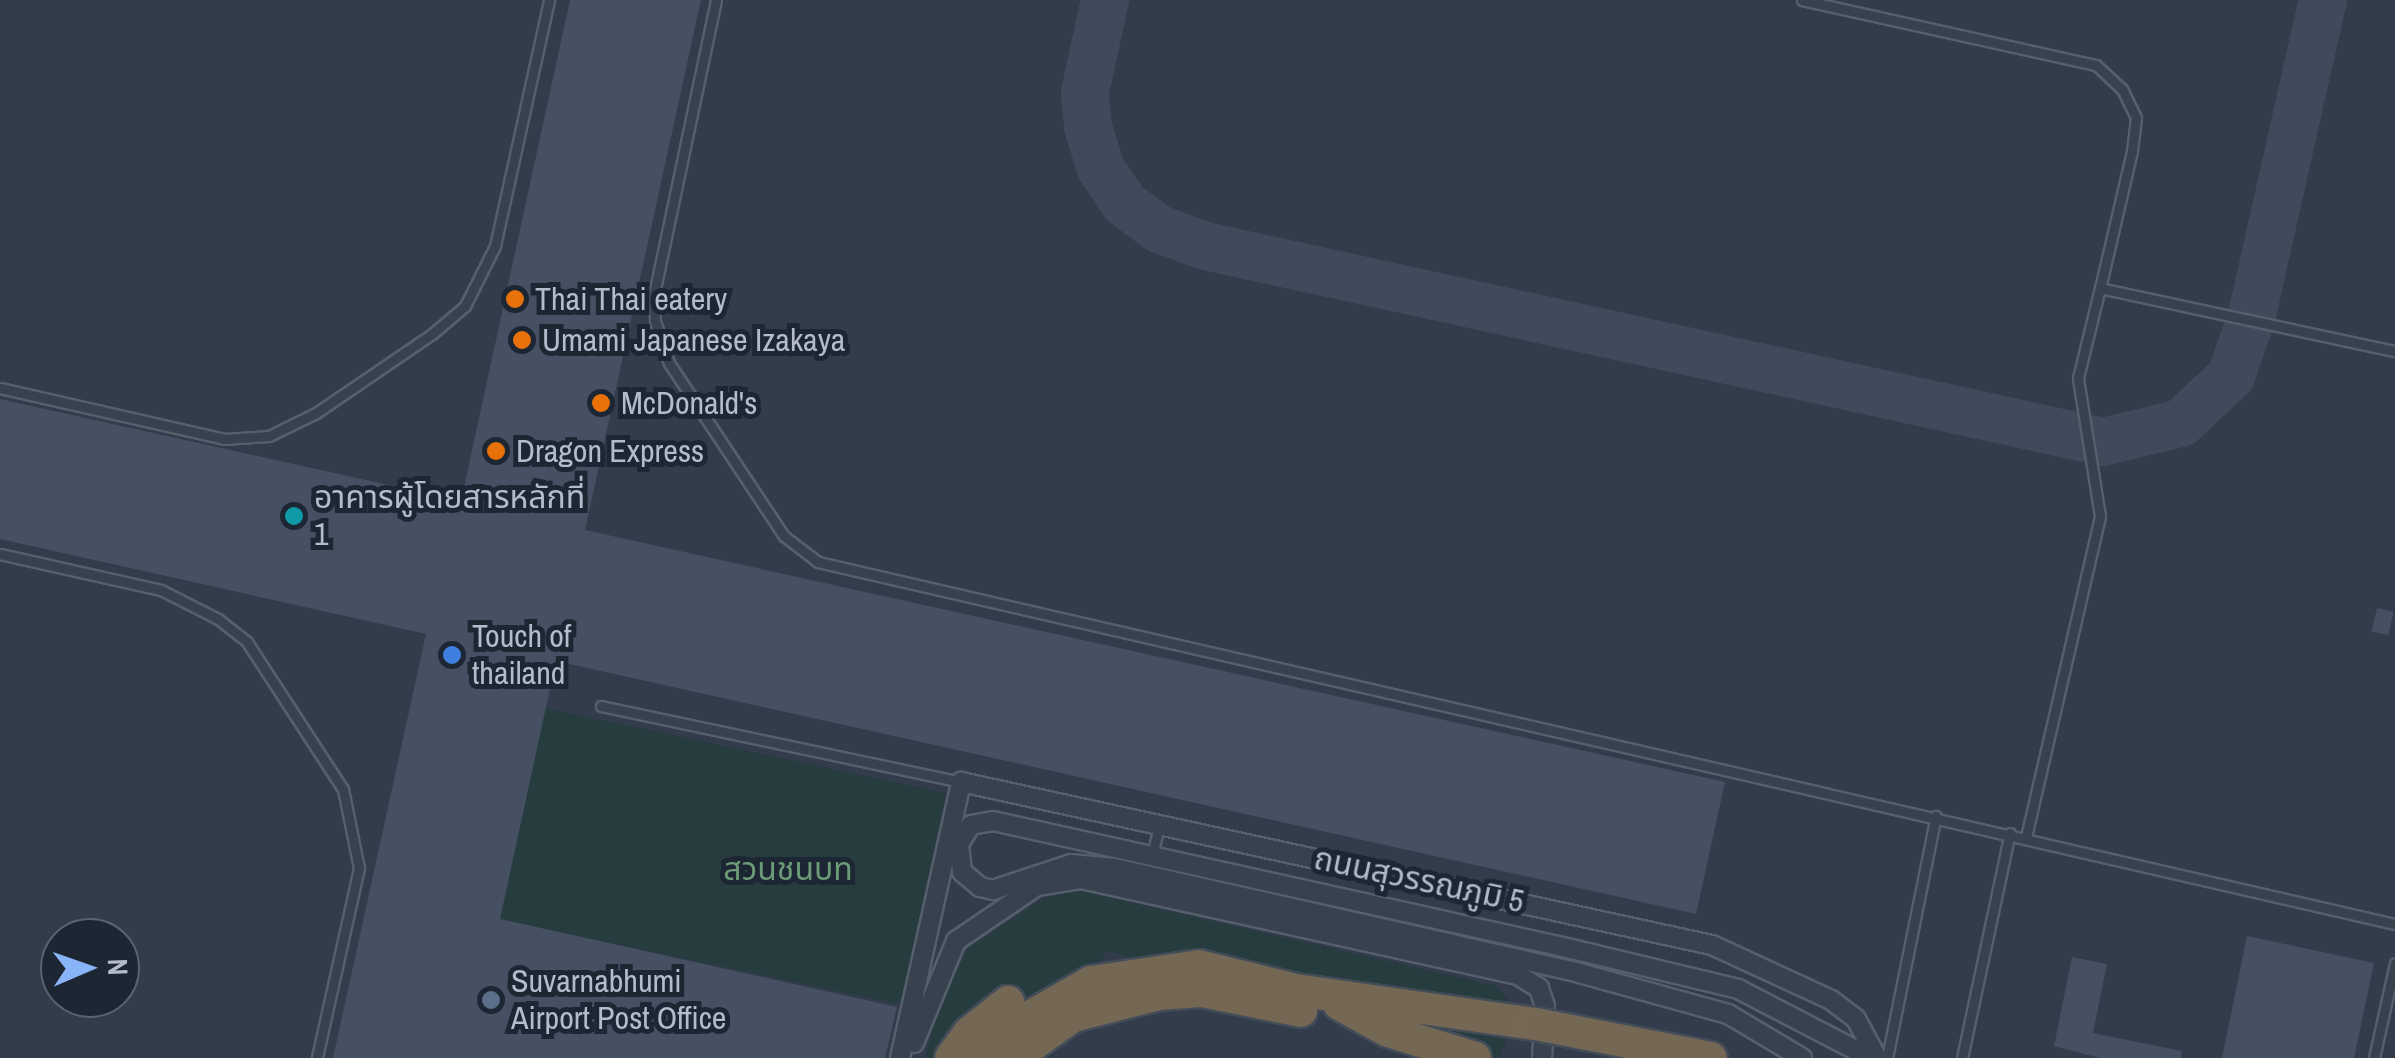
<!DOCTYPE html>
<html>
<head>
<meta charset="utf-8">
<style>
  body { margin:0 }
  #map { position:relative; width:2395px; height:1058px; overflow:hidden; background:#242f3e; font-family:"Archivo Narrow","Noto Sans Thai",sans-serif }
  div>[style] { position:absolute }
  .airport>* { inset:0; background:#323c4b }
  .green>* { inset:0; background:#263c3f; transform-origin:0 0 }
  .taxiway>* { height:48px; margin:-24px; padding:0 24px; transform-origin:24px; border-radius:24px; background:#3f4a5a }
  .building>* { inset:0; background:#455162; transform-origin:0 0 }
  .roads { filter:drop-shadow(2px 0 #565f6c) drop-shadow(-2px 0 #565f6c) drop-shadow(0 2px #565f6c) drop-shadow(0 -2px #565f6c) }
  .lane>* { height:9px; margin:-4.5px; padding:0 4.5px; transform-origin:4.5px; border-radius:4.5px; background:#38414e }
  .street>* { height:18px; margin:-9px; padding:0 9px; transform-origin:9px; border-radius:9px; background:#38414e }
  .bridges { filter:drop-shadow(2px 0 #434c59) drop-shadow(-2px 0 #434c59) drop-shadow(0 2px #434c59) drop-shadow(0 -2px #434c59) }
  .highway-bridge>* { height:32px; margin:-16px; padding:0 16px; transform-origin:16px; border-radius:16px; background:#746855 }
  .dots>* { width:28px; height:28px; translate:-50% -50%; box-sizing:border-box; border:5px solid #1d2633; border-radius:50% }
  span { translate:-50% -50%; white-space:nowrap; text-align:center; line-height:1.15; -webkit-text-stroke:10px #1d2633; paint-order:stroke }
  .poi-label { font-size:32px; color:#b4bcc9 }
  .left { translate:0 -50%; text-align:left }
  .park-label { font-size:32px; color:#6b9a76 }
  .street-label { font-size:32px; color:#b4bcc9 }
  .north { position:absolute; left:40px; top:918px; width:100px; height:100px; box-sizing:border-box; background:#1d2633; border:2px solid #59626f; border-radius:50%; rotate:88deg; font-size:28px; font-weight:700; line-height:40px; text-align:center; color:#b4bcc9 }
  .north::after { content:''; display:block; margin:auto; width:35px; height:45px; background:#8ab4f8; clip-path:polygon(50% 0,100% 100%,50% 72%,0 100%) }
</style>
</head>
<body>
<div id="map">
  <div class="airport">
    <div style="clip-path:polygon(evenodd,0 0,2395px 0,2395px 1058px,0 1058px,0 0,60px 938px,120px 938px,120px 998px,60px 998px,60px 938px)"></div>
  </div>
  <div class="green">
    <div style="left:545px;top:708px;width:410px;height:216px;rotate:12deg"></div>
    <div style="clip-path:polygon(1076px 890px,1496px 986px,1509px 1000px,1507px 1039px,1499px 1058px,1467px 1058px,1456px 1043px,1106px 951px,1053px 1058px,925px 1058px,939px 1006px,968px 948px,1042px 899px)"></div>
  </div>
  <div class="taxiway">
    <div style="left:1105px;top:0;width:94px;rotate:102.3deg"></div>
    <div style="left:1085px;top:92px;width:35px;rotate:85deg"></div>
    <div style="left:1088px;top:127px;width:44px;rotate:72.8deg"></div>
    <div style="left:1101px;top:169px;width:42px;rotate:55.6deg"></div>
    <div style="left:1125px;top:204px;width:42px;rotate:36.3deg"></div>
    <div style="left:1159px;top:229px;width:49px;rotate:20.3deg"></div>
    <div style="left:1205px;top:246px;width:919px;rotate:12.31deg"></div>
    <div style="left:2103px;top:442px;width:80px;rotate:-13.7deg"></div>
    <div style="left:2181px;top:423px;width:69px;rotate:-43.2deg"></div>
    <div style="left:2231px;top:376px;width:60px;rotate:-70.7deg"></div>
    <div style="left:2251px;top:319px;width:327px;rotate:-77.3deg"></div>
  </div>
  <div class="building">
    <div style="clip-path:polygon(570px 0,701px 0,585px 530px,1725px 782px,1696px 914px,556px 661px,500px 919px,897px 1007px,885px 1058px,333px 1058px,426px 634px,0 539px,0 399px,461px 501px)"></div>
    <div style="left:2377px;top:608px;width:17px;height:24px;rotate:13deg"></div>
    <div style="clip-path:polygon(2247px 936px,2374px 963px,2354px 1058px,2222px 1058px)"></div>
    <div style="clip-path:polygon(2072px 957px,2107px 964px,2093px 1033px,2182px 1051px,2181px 1058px,2100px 1058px,2054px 1046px)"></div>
  </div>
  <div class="roads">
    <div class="lane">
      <div style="left:716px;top:0;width:300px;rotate:101.9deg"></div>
      <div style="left:654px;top:294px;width:27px;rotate:88deg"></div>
      <div style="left:655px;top:321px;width:44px;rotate:71.6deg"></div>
      <div style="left:669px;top:363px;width:208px;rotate:56.4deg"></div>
      <div style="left:784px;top:536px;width:43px;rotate:37.4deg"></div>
      <div style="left:818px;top:562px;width:1618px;rotate:12.93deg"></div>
      <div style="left:1802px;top:0;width:301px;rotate:12.5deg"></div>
      <div style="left:2096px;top:65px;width:35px;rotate:43deg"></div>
      <div style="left:2122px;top:89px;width:32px;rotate:64deg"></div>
      <div style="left:2136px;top:118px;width:33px;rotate:97deg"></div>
      <div style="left:2132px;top:151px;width:141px;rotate:103.1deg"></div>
      <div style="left:0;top:388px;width:230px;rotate:12.8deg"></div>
      <div style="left:224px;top:439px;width:45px;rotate:-3.8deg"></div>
      <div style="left:269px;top:436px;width:52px;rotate:-26.1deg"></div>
      <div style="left:316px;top:413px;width:140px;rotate:-34.3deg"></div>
      <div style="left:432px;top:334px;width:43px;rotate:-40.3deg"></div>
      <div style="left:465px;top:306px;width:67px;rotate:-63.4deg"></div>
      <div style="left:495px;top:246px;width:252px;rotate:-77.6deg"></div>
      <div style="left:0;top:554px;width:165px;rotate:12.6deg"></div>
      <div style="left:161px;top:590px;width:64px;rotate:27deg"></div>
      <div style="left:218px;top:619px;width:37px;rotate:38deg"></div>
      <div style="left:247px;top:642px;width:176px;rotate:56.9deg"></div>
      <div style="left:343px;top:789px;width:81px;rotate:78.6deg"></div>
      <div style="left:359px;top:868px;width:195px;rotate:102.5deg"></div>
      <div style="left:601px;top:706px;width:368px;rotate:11.9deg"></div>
      <div style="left:2026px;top:837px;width:329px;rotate:-77deg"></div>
      <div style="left:2100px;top:516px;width:140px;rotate:-99.1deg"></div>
      <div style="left:2078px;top:378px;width:93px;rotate:-76.3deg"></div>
      <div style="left:2100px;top:288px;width:302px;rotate:12.1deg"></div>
      <div style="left:1152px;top:856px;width:32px;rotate:-77deg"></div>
      <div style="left:1887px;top:1058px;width:247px;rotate:-78.6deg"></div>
      <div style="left:1962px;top:1058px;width:230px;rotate:-78deg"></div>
      <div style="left:2374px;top:1058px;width:97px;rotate:-77.5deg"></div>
    </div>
    <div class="street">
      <div style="left:914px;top:1043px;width:110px;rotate:-67.6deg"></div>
      <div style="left:956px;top:941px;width:98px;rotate:-34.2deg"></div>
      <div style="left:1037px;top:886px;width:45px;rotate:-9deg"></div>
      <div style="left:1081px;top:879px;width:447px;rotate:12.4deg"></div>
      <div style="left:1518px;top:975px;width:25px;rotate:32deg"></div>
      <div style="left:1539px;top:988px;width:19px;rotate:72deg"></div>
      <div style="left:1545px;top:1006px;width:52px;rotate:93.3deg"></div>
      <div style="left:900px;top:1058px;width:283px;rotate:-77.5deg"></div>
      <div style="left:961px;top:782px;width:768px;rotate:12.25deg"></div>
      <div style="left:1712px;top:945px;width:131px;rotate:24.8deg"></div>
      <div style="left:1831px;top:1000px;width:31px;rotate:37deg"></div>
      <div style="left:1856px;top:1019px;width:44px;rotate:61.7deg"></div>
      <div style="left:1802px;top:1058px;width:86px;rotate:-149.3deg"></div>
      <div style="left:1728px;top:1014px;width:158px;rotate:-164.6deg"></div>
      <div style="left:1576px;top:972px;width:474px;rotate:-167.3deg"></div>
      <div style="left:1114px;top:868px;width:43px;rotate:-174.7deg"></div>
      <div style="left:1071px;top:864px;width:82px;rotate:161.6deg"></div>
      <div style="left:993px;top:890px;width:13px;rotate:-167deg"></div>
      <div style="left:980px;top:887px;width:23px;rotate:-140deg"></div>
      <div style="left:962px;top:872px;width:28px;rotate:-96deg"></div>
      <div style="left:959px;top:844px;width:22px;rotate:-58deg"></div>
      <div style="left:971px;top:825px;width:22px;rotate:-10deg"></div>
      <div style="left:993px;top:821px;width:593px;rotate:12.47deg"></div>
      <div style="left:1572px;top:949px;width:171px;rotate:13.5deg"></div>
      <div style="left:1738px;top:989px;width:150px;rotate:27.4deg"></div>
    </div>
  </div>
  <div class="bridges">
    <div class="highway-bridge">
      <div style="left:1339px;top:1004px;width:56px;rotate:28.9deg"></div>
      <div style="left:1388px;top:1031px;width:91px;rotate:17.2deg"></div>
      <div style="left:951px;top:1058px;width:31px;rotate:-54deg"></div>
      <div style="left:969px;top:1033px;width:50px;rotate:-38.5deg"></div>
      <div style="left:982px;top:1058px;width:30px;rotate:-53deg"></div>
      <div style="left:1000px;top:1034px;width:105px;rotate:-29.7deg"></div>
      <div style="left:1091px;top:982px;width:109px;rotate:-8.4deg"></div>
      <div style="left:1199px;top:966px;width:100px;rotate:13.9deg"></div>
      <div style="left:1296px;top:990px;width:242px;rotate:8.1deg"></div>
      <div style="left:1536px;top:1024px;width:178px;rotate:11deg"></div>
      <div style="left:1014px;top:1058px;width:72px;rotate:-35.4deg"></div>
      <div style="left:1073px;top:1016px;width:89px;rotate:-14.3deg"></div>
      <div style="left:1159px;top:994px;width:43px;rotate:-4deg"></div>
      <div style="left:1202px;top:991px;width:101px;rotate:11.4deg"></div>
    </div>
  </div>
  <div class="dots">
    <div style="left:515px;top:299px;background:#e8710a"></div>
    <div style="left:522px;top:340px;background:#e8710a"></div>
    <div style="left:601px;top:403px;background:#e8710a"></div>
    <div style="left:496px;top:451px;background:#e8710a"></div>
    <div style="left:294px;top:516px;background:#0f9aa8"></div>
    <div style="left:452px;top:655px;background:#3f7fe0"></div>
    <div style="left:491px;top:1000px;background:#5c6f8a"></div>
  </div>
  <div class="poi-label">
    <span class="left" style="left:535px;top:299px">Thai Thai eatery</span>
    <span class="left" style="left:542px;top:340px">Umami Japanese Izakaya</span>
    <span class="left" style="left:621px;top:403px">McDonald's</span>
    <span class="left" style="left:516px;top:451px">Dragon Express</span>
    <span class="left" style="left:314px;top:516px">อาคารผู้โดยสารหลักที่<br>1</span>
    <span class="left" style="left:472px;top:655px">Touch of<br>thailand</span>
    <span class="left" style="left:511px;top:1000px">Suvarnabhumi<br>Airport Post Office</span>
  </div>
  <div class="park-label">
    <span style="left:788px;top:869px">สวนชนบท</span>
  </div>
  <div class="street-label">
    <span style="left:1419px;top:880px;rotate:12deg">ถนนสุวรรณภูมิ 5</span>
  </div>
  <div class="north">N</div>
</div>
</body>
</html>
